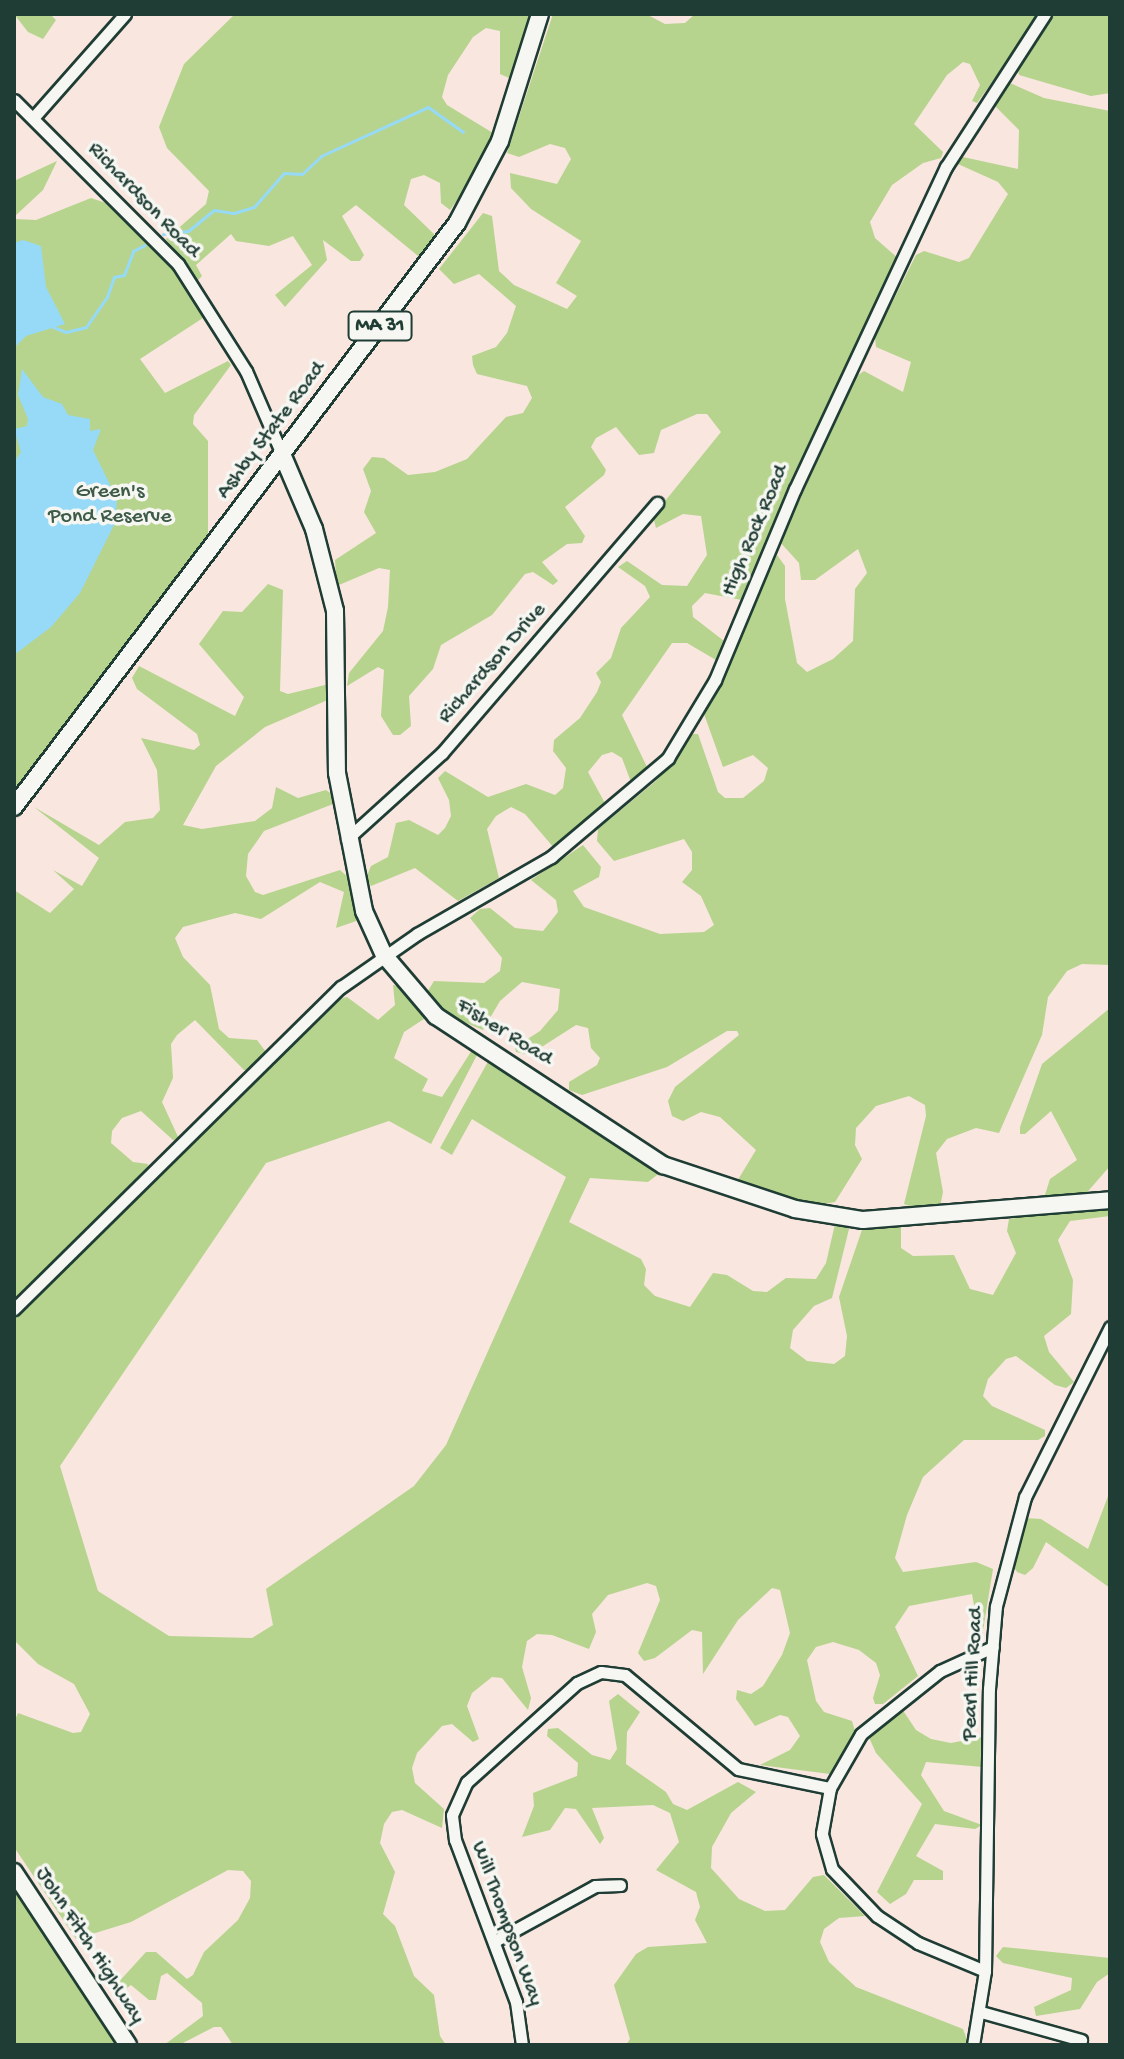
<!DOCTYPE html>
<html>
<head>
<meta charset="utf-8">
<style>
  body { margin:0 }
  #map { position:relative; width:1124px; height:2059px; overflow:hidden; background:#f8e6df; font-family:"Gochi Hand",sans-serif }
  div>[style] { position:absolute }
  .green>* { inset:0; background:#b6d48d }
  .water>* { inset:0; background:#96daf8 }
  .stream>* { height:3px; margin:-1.5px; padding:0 1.5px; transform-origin:1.5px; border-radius:1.5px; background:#96daf8 }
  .roads { filter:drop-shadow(2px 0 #1f3d34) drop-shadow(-2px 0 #1f3d34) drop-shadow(0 2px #1f3d34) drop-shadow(0 -2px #1f3d34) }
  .street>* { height:11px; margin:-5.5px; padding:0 5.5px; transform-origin:5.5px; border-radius:5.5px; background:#f6f6f2 }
  .secondary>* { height:16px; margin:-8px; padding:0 8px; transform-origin:8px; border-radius:8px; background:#f6f6f2 }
  .primary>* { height:16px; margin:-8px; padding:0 8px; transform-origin:8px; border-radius:8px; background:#f6f6f2 }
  span { translate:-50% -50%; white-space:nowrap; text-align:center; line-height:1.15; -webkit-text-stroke:7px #f6f6f2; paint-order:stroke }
  .shield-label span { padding:2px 6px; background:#f6f6f2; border:2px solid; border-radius:6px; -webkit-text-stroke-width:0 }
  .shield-label { font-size:20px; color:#1f3d34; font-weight:700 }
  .street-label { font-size:22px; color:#1f3d34 }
  .park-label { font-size:22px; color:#3d5b46 }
  .frame { position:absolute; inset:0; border:16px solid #1f3d34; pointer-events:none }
</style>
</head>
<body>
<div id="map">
  <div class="green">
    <div style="clip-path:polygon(14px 14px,50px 14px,56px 20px,43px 39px,28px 32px)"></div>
    <div style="clip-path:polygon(235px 14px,532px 14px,511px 79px,500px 74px,500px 31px,486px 28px,473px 37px,448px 75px,442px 97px,447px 105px,493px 133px,479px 169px,450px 210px,441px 203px,440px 183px,424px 175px,411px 179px,404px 205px,434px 234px,437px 246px,423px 260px,356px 205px,342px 216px,364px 255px,360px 261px,351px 261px,323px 240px,327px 260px,285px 307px,275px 295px,312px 265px,293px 236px,269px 246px,236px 241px,231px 234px,196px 265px,202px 276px,197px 281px,188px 269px,166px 239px,206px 204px,209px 191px,167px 148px,159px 127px,184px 64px)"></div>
    <div style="clip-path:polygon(553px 14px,646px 14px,665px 24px,685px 23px,695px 14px,1041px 14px,977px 103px,972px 101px,980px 85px,970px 64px,963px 62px,947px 75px,914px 124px,943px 152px,941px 158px,923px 163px,892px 185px,870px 222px,875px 238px,900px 260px,742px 600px,705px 593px,692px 606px,693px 617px,724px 641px,716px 660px,687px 643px,672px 643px,622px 715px,648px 769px,631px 782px,622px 758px,612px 752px,602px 755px,588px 772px,606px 805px,554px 848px,525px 814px,511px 807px,496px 816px,487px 829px,499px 878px,458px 901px,415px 868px,371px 886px,366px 878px,371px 866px,388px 857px,396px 823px,409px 820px,438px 835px,445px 828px,451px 816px,449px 800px,438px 778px,445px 771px,488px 797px,526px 784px,555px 795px,563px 788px,566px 768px,553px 751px,554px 740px,580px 718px,597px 692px,601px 682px,596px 673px,611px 658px,621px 628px,650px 597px,645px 586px,618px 567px,627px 561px,662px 585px,687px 586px,707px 555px,701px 516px,683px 514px,656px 528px,653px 516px,721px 432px,707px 414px,697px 414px,661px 430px,654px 453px,639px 455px,616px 427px,596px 438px,591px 447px,606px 470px,604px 475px,565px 507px,585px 536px,582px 543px,567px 544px,542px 562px,558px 581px,553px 585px,533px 572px,525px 574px,492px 615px,441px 645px,433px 669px,409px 696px,411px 726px,400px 735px,393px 735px,381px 716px,384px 670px,378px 667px,347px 686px,349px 673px,383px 631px,388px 607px,390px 570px,379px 568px,339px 585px,336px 576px,335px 560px,376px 533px,364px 512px,371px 491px,363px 469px,372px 457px,384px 458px,408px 475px,435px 472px,467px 459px,506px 417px,523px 413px,532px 398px,527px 386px,477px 374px,473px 365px,472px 356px,496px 347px,507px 333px,516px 306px,479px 274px,454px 284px,439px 269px,483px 213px,492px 216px,499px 271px,514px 285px,567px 309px,577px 296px,556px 283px,581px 241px,531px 209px,511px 188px,510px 173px,557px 184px,571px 159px,565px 148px,550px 144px,519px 157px,507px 153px)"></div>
    <div style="clip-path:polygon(1051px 14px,1110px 14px,1110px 93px,1091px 96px,1019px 75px,1017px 67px)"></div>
    <div style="clip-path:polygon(1010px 83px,1044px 98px,1110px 111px,1110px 965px,1082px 964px,1067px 971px,1048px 997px,1042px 1035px,999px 1133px,976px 1128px,947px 1139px,936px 1153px,943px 1192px,940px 1207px,926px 1212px,904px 1204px,926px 1116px,925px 1105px,909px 1096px,876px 1106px,856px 1128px,855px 1145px,862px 1159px,835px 1202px,817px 1205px,736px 1183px,756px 1150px,720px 1117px,701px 1112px,683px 1121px,672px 1116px,668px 1101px,675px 1087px,739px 1035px,737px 1031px,727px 1031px,667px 1067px,582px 1095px,569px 1090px,569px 1082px,597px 1065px,600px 1058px,591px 1048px,588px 1028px,576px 1025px,529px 1055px,516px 1052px,515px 1047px,540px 1031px,558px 1010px,560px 989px,522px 982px,500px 1001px,483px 1030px,452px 1017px,426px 994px,434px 981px,484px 983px,500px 971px,502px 958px,470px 918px,480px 909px,490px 908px,515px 928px,543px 931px,558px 912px,556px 900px,531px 880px,583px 845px,601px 867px,599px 877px,573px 891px,584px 907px,660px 934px,704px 932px,714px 925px,701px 896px,682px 882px,692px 870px,692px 852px,684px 839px,614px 861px,597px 841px,598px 829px,656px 781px,693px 734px,698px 734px,718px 792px,725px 798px,743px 798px,764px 781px,768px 768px,753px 755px,723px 767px,704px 714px,777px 555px,785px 566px,785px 599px,797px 663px,807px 672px,833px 659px,853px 641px,855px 589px,867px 573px,858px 549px,815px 580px,801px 580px,799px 563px,780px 542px,857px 376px,864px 371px,903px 392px,911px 362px,876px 347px,875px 337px,916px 255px,924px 251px,959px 262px,969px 258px,1008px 194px,998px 182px,958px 164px,963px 157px,1018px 169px,1019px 130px,992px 103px,1004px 84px)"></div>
    <div style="clip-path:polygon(57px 161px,43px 190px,14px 217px,14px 181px)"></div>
    <div style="clip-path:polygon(91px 198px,109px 204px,155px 252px,159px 250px,206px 316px,140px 359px,165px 393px,228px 361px,231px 365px,194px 415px,193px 424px,208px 441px,208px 534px,213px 538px,14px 796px,14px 219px,36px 220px)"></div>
    <div style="clip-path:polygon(268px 584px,283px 590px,280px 691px,288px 694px,329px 684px,330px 699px,265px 727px,216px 766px,183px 825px,202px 829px,255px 821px,272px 808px,276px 787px,298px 798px,326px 790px,334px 796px,333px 804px,264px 831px,248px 854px,246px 876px,255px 892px,263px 895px,340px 870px,350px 879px,362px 919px,336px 928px,344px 892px,320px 882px,261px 919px,235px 913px,183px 927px,175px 938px,183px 957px,210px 985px,219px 1029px,229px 1038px,257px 1040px,266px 1052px,251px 1070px,244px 1070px,195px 1020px,177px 1035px,171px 1044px,173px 1078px,162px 1102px,179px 1139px,173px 1140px,141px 1111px,122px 1118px,112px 1131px,111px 1143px,133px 1162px,148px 1164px,147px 1172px,14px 1300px,14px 890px,50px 913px,74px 889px,53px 870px,82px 886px,99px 858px,34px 807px,99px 845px,125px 822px,153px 818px,160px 810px,157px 770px,141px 738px,194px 750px,200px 745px,197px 734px,137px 689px,132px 678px,139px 666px,235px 716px,244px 697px,199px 644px,223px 611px,242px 612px)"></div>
    <div style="clip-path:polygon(393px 985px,402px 987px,427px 1017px,404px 1032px,394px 1058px,428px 1079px,422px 1091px,442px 1097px,472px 1050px,478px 1053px,431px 1144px,389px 1121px,266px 1163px,60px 1466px,98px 1591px,169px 1636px,252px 1638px,273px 1625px,266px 1589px,414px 1486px,446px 1445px,566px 1177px,472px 1119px,452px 1155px,440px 1148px,490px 1058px,661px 1172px,648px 1182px,590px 1178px,569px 1222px,641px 1259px,646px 1269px,644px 1285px,655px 1296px,690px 1307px,713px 1273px,727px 1275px,753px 1291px,767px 1292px,786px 1278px,816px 1279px,826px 1263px,835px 1224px,850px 1225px,832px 1298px,814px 1306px,793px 1330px,790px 1348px,807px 1361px,834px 1364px,845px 1356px,847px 1336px,839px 1297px,864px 1224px,901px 1227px,901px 1248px,913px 1256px,954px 1255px,970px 1289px,993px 1295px,1016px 1253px,1007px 1231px,1009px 1219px,1110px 1205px,1110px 1216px,1070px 1221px,1058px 1240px,1073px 1280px,1071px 1314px,1044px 1336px,1049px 1352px,1074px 1382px,1066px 1388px,1055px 1385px,1016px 1356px,1006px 1359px,988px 1379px,983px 1396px,992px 1406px,1045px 1430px,1045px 1436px,1038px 1440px,964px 1440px,923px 1477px,907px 1515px,895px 1558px,903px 1572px,976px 1562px,993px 1569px,981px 1643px,972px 1594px,909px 1606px,895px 1627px,918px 1676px,883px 1704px,875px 1704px,873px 1698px,880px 1675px,876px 1663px,859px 1650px,833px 1642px,816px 1647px,807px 1660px,816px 1701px,824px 1712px,852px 1721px,855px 1731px,830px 1774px,760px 1765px,790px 1750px,800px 1736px,788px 1717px,780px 1715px,755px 1726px,736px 1699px,737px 1690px,751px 1694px,763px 1686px,782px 1655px,790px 1633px,780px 1590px,772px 1588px,738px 1620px,703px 1674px,702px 1632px,692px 1630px,655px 1658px,644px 1661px,638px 1653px,660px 1600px,656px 1586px,647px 1583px,608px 1595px,592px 1614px,596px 1632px,589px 1649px,552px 1635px,537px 1634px,527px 1641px,522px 1667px,531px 1698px,528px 1710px,502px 1678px,492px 1677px,472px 1693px,467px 1706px,479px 1739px,473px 1742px,452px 1724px,442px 1726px,417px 1753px,412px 1768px,415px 1783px,444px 1809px,442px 1828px,402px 1810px,392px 1812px,384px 1824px,380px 1843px,395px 1872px,383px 1914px,395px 1926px,414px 1976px,434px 1995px,440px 2036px,446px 2045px,233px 2045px,221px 2027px,214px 2027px,179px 2045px,164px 2045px,203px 2016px,202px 2003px,167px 1973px,161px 1976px,156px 2000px,149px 2000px,131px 1985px,120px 1993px,115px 1986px,146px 1952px,156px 1952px,187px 1979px,193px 1975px,204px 1952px,238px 1920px,250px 1898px,251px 1881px,243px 1871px,228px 1870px,131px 1922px,76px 1939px,14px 1847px,14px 1722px,18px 1713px,73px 1733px,81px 1732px,90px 1714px,74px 1684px,38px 1664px,14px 1640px,14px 1315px,245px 1091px,328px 1002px,347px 997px,378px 1020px,395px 1005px)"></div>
    <div style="clip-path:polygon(1110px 1008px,1110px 1166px,1083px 1197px,1044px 1198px,1050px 1179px,1077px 1160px,1051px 1111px,1025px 1134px,1020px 1134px,1020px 1127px,1042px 1064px)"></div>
    <div style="clip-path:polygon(1110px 1491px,1110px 1588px,1046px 1542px,1033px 1568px,1025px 1575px,1017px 1572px,1013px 1566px,1025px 1518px,1041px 1519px,1088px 1549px)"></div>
    <div style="clip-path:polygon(618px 1694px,640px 1712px,627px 1732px,626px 1764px,666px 1792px,673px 1804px,687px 1810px,738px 1782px,756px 1792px,731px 1813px,712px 1847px,711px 1868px,739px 1899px,765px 1911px,785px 1910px,813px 1877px,824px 1875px,865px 1916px,839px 1918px,824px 1929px,820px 1942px,829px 1962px,856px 1987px,963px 2029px,969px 2045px,626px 2045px,630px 2039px,614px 1985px,636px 1954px,648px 1947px,707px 1943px,695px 1920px,700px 1907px,696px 1892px,656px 1870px,679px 1842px,670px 1813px,653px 1805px,592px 1808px,604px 1838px,600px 1844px,576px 1809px,565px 1808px,550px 1830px,522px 1837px,534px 1806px,533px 1793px,577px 1776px,578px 1763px,547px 1736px,548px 1729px,558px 1728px,592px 1755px,610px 1760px,617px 1749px,609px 1701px)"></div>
    <div style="clip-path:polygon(902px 1709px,916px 1730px,931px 1739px,951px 1743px,982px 1737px,983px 1767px,926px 1762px,921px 1775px,944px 1811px,982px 1825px,975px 1829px,935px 1824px,916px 1856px,943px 1871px,943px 1880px,914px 1880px,906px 1894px,890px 1904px,877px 1892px,922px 1804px,876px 1753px,867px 1733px)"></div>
    <div style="clip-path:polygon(14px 1883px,119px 2045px,14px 2045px)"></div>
    <div style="clip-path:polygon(1003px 1947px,1110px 1958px,1110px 1973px,1097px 1982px,1080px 2009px,1036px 2016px,1034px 2007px,1071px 1990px,1072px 1978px,1003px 1963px,996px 1956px)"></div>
  </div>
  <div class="water">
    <div style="clip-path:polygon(23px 240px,41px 246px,46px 287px,65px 324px,26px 336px,14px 348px,14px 243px)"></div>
    <div style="clip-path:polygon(22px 369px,43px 397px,62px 404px,68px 415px,90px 419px,90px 431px,101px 429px,93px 450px,117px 499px,115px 523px,80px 593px,51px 627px,14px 655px,14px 462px,21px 452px,14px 429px,27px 426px,28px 419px,18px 395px)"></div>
  </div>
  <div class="stream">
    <div style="left:163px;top:234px;width:25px;rotate:-7deg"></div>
    <div style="left:188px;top:231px;width:33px;rotate:-39deg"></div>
    <div style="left:214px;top:210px;width:20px;rotate:9deg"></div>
    <div style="left:234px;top:213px;width:21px;rotate:-17deg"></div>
    <div style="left:254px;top:207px;width:45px;rotate:-48.6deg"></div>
    <div style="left:284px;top:173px;width:18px;rotate:3deg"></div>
    <div style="left:302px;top:174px;width:26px;rotate:-43deg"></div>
    <div style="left:321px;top:156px;width:118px;rotate:-24.6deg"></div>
    <div style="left:428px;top:107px;width:43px;rotate:35.5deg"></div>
    <div style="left:53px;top:327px;width:14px;rotate:21deg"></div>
    <div style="left:66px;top:332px;width:21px;rotate:-14deg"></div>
    <div style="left:86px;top:327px;width:37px;rotate:-55deg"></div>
    <div style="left:107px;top:297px;width:21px;rotate:-71deg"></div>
    <div style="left:114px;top:277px;width:10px;rotate:-11deg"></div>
    <div style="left:124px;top:275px;width:26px;rotate:-69deg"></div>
    <div style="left:133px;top:251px;width:13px;rotate:-27deg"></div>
  </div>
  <div class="roads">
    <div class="street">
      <div style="left:14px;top:100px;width:232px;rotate:45deg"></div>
      <div style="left:178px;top:264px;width:127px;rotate:57.6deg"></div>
      <div style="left:246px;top:371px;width:90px;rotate:66.6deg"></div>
      <div style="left:33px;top:118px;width:139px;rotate:-48.5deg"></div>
      <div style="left:347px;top:839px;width:128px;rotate:-42.2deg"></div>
      <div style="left:442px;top:753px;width:330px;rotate:-49.3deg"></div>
      <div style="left:14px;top:1309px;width:459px;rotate:-44.6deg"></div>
      <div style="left:341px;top:987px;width:93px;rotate:-34.9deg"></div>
      <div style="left:417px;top:934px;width:155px;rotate:-29.9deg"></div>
      <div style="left:551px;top:857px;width:153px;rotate:-40.2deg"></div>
      <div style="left:668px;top:758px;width:91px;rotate:-58.9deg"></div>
      <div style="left:715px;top:680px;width:207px;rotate:-67.3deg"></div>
      <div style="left:795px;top:489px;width:356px;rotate:-64.9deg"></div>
      <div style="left:946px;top:167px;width:182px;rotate:-57.1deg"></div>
      <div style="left:495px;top:1941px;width:114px;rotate:-28.8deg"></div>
      <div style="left:595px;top:1886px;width:25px;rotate:-2deg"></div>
      <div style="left:985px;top:1971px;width:73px;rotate:-157.3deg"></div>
      <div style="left:918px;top:1943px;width:49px;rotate:-146.6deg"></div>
      <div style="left:877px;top:1916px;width:65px;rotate:-133.8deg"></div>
      <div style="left:832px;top:1869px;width:37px;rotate:-106deg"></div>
      <div style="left:822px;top:1833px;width:46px;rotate:-79.9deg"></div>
      <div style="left:830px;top:1788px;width:62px;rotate:-60.1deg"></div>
      <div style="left:861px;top:1734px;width:101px;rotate:-38.6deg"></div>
      <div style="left:940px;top:1671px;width:58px;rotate:-24.4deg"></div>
      <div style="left:981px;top:2012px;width:104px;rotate:15.6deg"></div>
      <div style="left:522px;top:2045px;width:43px;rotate:-97.9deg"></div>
      <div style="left:516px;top:2002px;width:173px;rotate:-110.6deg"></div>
      <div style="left:455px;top:1840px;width:25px;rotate:-97deg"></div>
      <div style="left:452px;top:1815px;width:36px;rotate:-66deg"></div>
      <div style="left:467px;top:1782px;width:148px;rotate:-42deg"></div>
      <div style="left:577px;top:1683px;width:26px;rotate:-25deg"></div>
      <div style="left:601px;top:1672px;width:24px;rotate:7deg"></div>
      <div style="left:625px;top:1675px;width:147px;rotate:39.8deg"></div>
      <div style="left:738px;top:1769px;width:94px;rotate:11.7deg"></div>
      <div style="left:973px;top:2045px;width:75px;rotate:-80.8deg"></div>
      <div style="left:985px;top:1971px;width:282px;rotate:-89.2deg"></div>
      <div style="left:989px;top:1689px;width:83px;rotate:-85.2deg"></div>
      <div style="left:996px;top:1606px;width:113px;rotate:-75.1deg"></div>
      <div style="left:1025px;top:1497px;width:190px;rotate:-63.4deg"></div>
    </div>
    <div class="secondary">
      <div style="left:282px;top:454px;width:82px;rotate:66.9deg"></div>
      <div style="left:314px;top:529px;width:85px;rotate:75.6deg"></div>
      <div style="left:335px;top:611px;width:162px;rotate:89.3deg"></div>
      <div style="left:337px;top:773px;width:141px;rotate:78.9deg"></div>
      <div style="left:364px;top:911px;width:48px;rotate:65.6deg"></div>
      <div style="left:384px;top:955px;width:80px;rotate:49.6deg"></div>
      <div style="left:436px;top:1016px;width:272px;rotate:33.3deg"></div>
      <div style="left:663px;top:1165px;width:139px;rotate:18.4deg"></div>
      <div style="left:795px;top:1209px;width:69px;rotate:9.2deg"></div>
      <div style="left:863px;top:1220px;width:248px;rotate:-4.6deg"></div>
      <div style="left:14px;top:1872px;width:207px;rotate:56.6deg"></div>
    </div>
    <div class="primary">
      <div style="left:14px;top:807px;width:733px;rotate:-52.82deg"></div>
      <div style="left:457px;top:223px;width:93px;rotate:-62.3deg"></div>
      <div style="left:500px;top:141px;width:133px;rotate:-72.5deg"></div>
    </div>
  </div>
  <div class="shield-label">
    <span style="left:380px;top:326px">MA 31</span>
  </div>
  <div class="street-label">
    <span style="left:143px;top:201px;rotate:46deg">Richardson Road</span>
    <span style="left:272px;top:431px;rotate:-53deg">Ashby State Road</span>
    <span style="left:756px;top:531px;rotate:-67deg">High Rock Road</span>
    <span style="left:493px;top:664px;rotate:-49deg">Richardson Drive</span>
    <span style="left:504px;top:1033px;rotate:32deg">Fisher Road</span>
    <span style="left:974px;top:1674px;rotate:-87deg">Pearl Hill Road</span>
    <span style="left:506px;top:1924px;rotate:70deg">Will Thompson Way</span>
    <span style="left:89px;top:1946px;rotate:57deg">John Fitch Highway</span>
  </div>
  <div class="park-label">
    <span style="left:110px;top:505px">Green's<br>Pond Reserve</span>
  </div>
  <div class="frame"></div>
</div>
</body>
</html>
